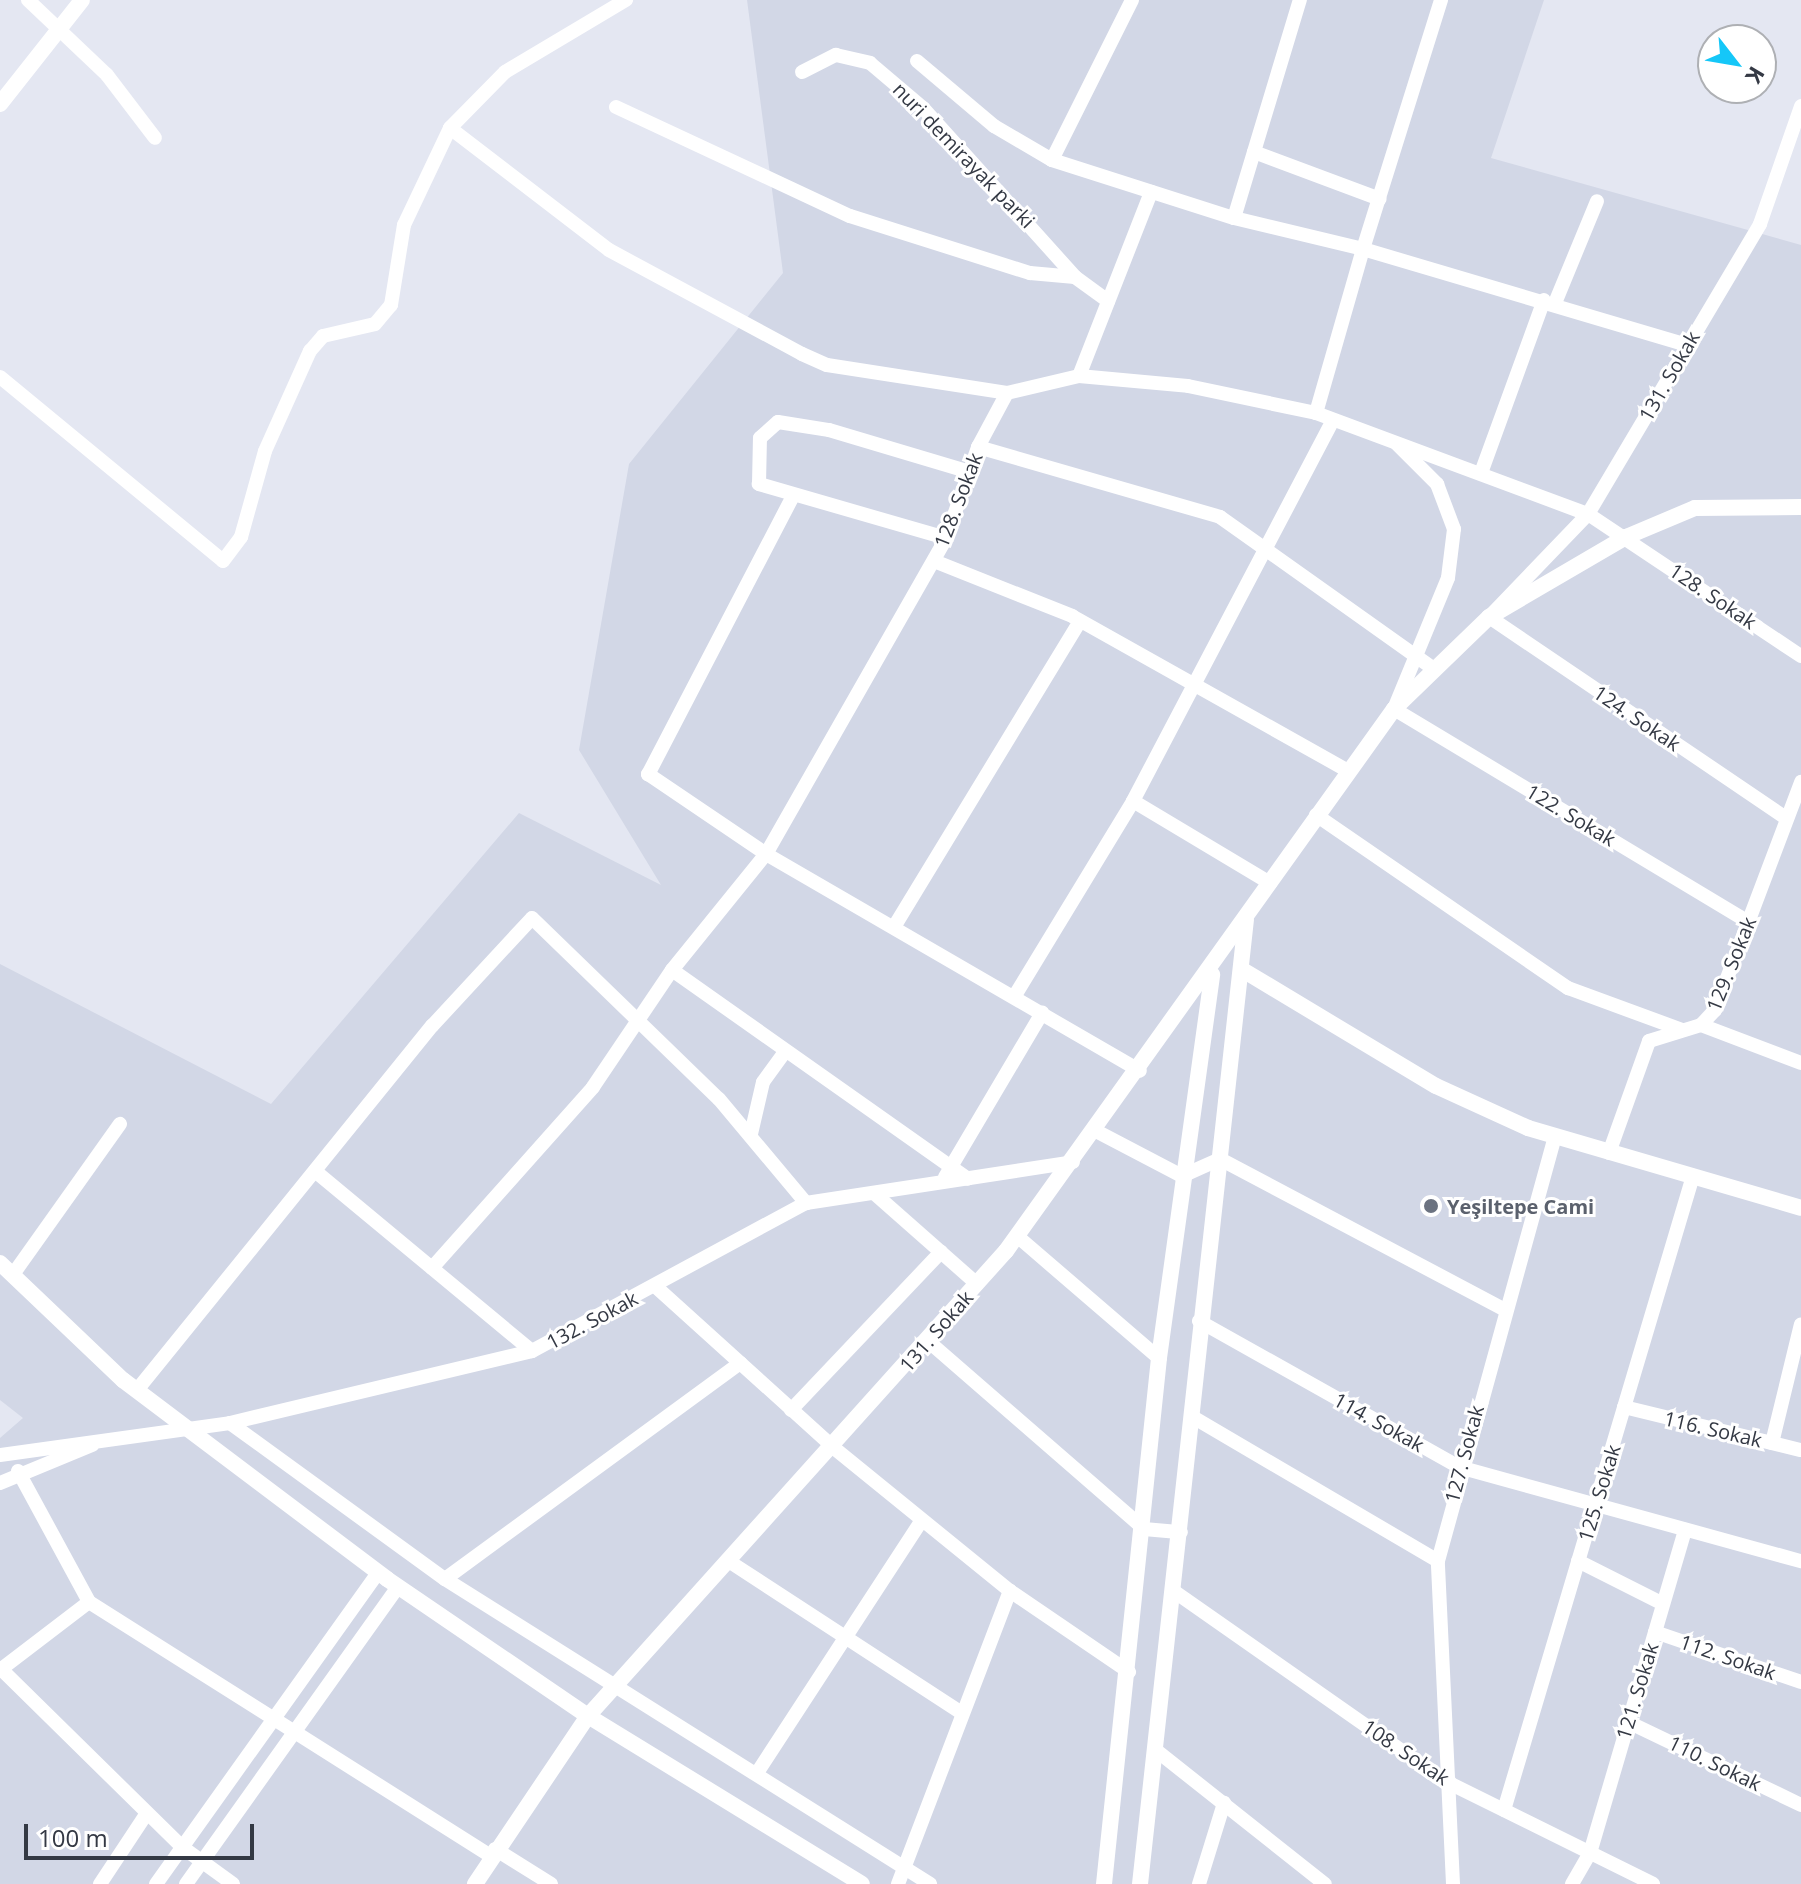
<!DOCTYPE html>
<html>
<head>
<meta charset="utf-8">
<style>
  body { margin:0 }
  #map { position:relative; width:1801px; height:1884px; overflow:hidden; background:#e4e7f2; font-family:"Open Sans",sans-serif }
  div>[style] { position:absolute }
  .residential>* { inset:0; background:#d2d7e6 }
  .minor>* { height:14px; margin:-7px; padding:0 7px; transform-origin:7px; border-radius:7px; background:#fff }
  .tertiary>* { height:16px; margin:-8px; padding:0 8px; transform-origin:8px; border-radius:8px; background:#fff }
  .dots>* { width:22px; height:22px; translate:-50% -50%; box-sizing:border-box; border:4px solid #fff; border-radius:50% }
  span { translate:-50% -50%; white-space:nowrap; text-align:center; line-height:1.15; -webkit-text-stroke:6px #fff; paint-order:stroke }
  .street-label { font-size:20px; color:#343944 }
  .worship-label { font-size:20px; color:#5b616d; font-weight:700 }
  .left { translate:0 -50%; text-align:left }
  .north { position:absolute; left:1697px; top:24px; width:80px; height:80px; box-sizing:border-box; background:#fff; border:2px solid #aeb0b4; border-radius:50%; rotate:121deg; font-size:22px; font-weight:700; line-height:32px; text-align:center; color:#343944 }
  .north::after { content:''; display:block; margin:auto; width:28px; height:36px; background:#15c7f8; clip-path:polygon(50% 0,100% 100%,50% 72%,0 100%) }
  .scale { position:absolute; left:24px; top:1824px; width:230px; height:36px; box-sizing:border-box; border:4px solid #343944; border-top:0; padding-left:10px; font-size:24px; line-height:28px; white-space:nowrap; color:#343944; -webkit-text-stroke:6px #fff; paint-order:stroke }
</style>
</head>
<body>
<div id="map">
  <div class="residential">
    <div style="clip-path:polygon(747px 0,1544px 0,1491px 158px,1801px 245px,1801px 1884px,0 1884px,0 1438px,23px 1418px,0 1400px,0 964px,271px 1104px,519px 813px,661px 885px,579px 750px,629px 464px,783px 273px)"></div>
  </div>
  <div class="minor">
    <div style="left:28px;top:0;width:109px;rotate:43.5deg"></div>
    <div style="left:107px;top:75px;width:79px;rotate:52.7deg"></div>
    <div style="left:1132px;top:0;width:179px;rotate:116.6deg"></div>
    <div style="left:1052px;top:160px;width:191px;rotate:17.7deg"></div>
    <div style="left:1234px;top:218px;width:133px;rotate:13.5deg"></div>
    <div style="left:1363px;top:249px;width:261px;rotate:-72.6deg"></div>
    <div style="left:917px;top:61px;width:101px;rotate:40.2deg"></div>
    <div style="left:994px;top:126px;width:67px;rotate:30.4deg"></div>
    <div style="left:802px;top:72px;width:38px;rotate:-27deg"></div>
    <div style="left:836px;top:55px;width:35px;rotate:13deg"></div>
    <div style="left:870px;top:63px;width:70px;rotate:40.3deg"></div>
    <div style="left:923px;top:108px;width:227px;rotate:48deg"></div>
    <div style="left:1075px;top:277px;width:41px;rotate:36deg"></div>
    <div style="left:616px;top:107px;width:258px;rotate:25deg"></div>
    <div style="left:850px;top:216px;width:189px;rotate:17.6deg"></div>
    <div style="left:1030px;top:273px;width:45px;rotate:5.1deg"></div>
    <div style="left:450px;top:128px;width:200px;rotate:37.5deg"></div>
    <div style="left:609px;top:250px;width:219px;rotate:28.3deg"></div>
    <div style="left:802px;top:354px;width:27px;rotate:24deg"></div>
    <div style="left:827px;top:365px;width:182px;rotate:8.8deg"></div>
    <div style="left:1254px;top:152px;width:134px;rotate:20.5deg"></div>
    <div style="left:1234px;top:218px;width:228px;rotate:-73.2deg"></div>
    <div style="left:1555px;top:303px;width:110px;rotate:-67.6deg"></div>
    <div style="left:1079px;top:376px;width:198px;rotate:-68.6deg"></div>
    <div style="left:0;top:377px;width:289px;rotate:39.5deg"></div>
    <div style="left:223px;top:561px;width:30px;rotate:-53deg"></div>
    <div style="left:241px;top:537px;width:89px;rotate:-74.4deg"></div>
    <div style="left:265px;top:451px;width:110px;rotate:-65.8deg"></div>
    <div style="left:310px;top:351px;width:20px;rotate:-49deg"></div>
    <div style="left:323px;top:336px;width:53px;rotate:-13deg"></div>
    <div style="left:375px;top:324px;width:25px;rotate:-50deg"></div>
    <div style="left:391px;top:305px;width:81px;rotate:-80.8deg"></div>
    <div style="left:404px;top:225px;width:107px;rotate:-64.6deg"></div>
    <div style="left:450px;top:128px;width:78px;rotate:-45.5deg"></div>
    <div style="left:505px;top:72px;width:141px;rotate:-30.8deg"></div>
    <div style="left:1316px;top:413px;width:171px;rotate:-74deg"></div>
    <div style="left:1363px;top:249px;width:338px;rotate:16.5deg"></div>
    <div style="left:1397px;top:444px;width:57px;rotate:45deg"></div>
    <div style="left:1437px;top:484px;width:48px;rotate:69.3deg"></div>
    <div style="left:1454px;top:529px;width:49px;rotate:97deg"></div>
    <div style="left:1448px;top:578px;width:142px;rotate:112.4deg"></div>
    <div style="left:1394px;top:709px;width:413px;rotate:31deg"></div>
    <div style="left:978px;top:447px;width:252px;rotate:16.1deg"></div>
    <div style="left:1220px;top:517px;width:262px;rotate:35.4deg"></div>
    <div style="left:1481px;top:473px;width:184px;rotate:-70deg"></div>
    <div style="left:793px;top:496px;width:314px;rotate:117.5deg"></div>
    <div style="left:648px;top:774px;width:143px;rotate:34.1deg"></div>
    <div style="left:766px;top:854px;width:432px;rotate:30.1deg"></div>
    <div style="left:946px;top:538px;width:195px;rotate:-163.9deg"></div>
    <div style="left:759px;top:484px;width:46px;rotate:-88.8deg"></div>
    <div style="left:760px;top:438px;width:24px;rotate:-42deg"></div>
    <div style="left:778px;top:422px;width:52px;rotate:8.9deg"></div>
    <div style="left:829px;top:430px;width:147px;rotate:16.6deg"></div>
    <div style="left:934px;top:561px;width:149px;rotate:21.7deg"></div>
    <div style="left:1072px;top:616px;width:317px;rotate:29.3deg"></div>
    <div style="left:1133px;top:801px;width:160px;rotate:30.9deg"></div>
    <div style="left:1316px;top:815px;width:306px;rotate:34.5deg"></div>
    <div style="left:1568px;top:988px;width:121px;rotate:20.2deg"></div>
    <div style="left:1786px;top:818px;width:359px;rotate:-145.9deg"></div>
    <div style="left:1489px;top:617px;width:143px;rotate:-46.1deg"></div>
    <div style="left:1588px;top:514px;width:337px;rotate:-59.3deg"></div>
    <div style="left:1760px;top:224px;width:125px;rotate:-70.8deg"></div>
    <div style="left:894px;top:927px;width:358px;rotate:-58.7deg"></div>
    <div style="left:672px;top:970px;width:362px;rotate:35.2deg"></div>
    <div style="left:1014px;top:997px;width:229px;rotate:-58.7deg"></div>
    <div style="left:1133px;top:801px;width:430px;rotate:-62.3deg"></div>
    <div style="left:1701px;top:1025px;width:107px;rotate:20.8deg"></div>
    <div style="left:1096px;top:1131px;width:97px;rotate:27.6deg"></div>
    <div style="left:1182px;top:1176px;width:42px;rotate:-24.1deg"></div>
    <div style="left:1220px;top:1159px;width:323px;rotate:27.9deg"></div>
    <div style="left:751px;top:1134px;width:53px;rotate:-77deg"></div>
    <div style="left:763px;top:1082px;width:34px;rotate:-54deg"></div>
    <div style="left:1609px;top:1153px;width:119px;rotate:-70.3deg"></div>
    <div style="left:1649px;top:1041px;width:54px;rotate:-17.1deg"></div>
    <div style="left:1701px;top:1025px;width:21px;rotate:-47deg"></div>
    <div style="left:1715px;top:1010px;width:244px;rotate:-69.3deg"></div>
    <div style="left:315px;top:1171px;width:282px;rotate:39.7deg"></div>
    <div style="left:945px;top:1177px;width:191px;rotate:-59.4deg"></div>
    <div style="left:875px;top:1194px;width:136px;rotate:41.4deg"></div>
    <div style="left:1017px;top:1236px;width:187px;rotate:40.7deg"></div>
    <div style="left:432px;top:1268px;width:242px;rotate:-48.3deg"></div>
    <div style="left:593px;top:1087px;width:141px;rotate:-56deg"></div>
    <div style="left:672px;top:970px;width:149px;rotate:-51deg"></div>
    <div style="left:766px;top:854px;width:364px;rotate:-60.3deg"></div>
    <div style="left:946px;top:538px;width:96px;rotate:-70.6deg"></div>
    <div style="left:978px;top:447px;width:61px;rotate:-61.8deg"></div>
    <div style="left:1007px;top:393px;width:74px;rotate:-13.3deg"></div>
    <div style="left:1079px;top:376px;width:109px;rotate:5.2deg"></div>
    <div style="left:1188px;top:386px;width:131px;rotate:11.9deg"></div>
    <div style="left:1316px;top:413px;width:290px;rotate:20.4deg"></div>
    <div style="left:1588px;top:514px;width:256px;rotate:33.7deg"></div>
    <div style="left:14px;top:1273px;width:183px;rotate:-54.6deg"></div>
    <div style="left:655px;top:1286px;width:241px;rotate:42.1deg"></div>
    <div style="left:834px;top:1448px;width:227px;rotate:39.1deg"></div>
    <div style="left:1010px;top:1591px;width:144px;rotate:34.2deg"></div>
    <div style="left:1199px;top:1321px;width:298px;rotate:29.3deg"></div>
    <div style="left:1459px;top:1467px;width:355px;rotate:15.4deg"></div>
    <div style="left:928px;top:1341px;width:286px;rotate:41deg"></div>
    <div style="left:1144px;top:1529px;width:37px;rotate:5deg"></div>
    <div style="left:137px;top:1390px;width:469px;rotate:-51deg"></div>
    <div style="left:432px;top:1026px;width:147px;rotate:-47.2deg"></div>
    <div style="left:532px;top:918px;width:260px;rotate:44.1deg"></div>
    <div style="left:719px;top:1099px;width:136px;rotate:50.1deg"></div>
    <div style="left:1624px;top:1407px;width:182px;rotate:13.7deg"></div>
    <div style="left:791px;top:1410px;width:218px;rotate:-46.5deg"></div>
    <div style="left:1191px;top:1416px;width:286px;rotate:30.4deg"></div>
    <div style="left:230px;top:1423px;width:266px;rotate:36deg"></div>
    <div style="left:445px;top:1579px;width:573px;rotate:32.16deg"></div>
    <div style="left:1772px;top:1443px;width:122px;rotate:-76.3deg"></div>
    <div style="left:0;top:1455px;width:232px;rotate:-7.9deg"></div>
    <div style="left:230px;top:1423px;width:310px;rotate:-13.4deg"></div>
    <div style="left:532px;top:1351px;width:311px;rotate:-28.4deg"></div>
    <div style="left:806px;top:1203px;width:270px;rotate:-8.7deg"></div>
    <div style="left:18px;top:1471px;width:149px;rotate:61.5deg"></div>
    <div style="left:89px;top:1602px;width:476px;rotate:32.3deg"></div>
    <div style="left:0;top:1483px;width:100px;rotate:-22.4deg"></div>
    <div style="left:1578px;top:1561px;width:95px;rotate:26.8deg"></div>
    <div style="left:730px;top:1562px;width:275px;rotate:33.1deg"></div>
    <div style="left:445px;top:1579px;width:366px;rotate:-36.2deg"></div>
    <div style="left:1175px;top:1592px;width:330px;rotate:35deg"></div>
    <div style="left:1445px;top:1781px;width:232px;rotate:26.3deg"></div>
    <div style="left:1655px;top:1632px;width:154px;rotate:18.9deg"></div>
    <div style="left:1px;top:1669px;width:254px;rotate:44.5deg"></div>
    <div style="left:182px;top:1847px;width:63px;rotate:36deg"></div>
    <div style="left:0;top:1670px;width:112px;rotate:-37.4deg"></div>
    <div style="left:1628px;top:1722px;width:192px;rotate:25.6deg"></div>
    <div style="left:1157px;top:1751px;width:214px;rotate:38.4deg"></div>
    <div style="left:757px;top:1773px;width:302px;rotate:-56.9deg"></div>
    <div style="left:1504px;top:1810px;width:662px;rotate:-73.4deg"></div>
    <div style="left:495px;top:1849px;width:66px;rotate:32deg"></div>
    <div style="left:100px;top:1884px;width:85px;rotate:-56.5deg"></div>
    <div style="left:156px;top:1884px;width:382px;rotate:-54.5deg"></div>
    <div style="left:186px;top:1884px;width:365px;rotate:-54.5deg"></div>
    <div style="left:898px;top:1884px;width:314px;rotate:-69.1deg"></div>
    <div style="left:1199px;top:1884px;width:85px;rotate:-72.8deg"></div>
    <div style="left:1453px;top:1884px;width:323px;rotate:-92.7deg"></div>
    <div style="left:1438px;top:1561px;width:440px;rotate:-74.6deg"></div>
    <div style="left:1572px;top:1884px;width:36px;rotate:-60deg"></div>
    <div style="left:1590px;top:1853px;width:337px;rotate:-73.6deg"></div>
  </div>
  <div class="tertiary">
    <div style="left:0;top:104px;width:132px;rotate:-51.7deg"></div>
    <div style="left:1241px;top:969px;width:227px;rotate:31deg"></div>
    <div style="left:1436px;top:1086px;width:101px;rotate:24.5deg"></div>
    <div style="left:1528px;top:1128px;width:284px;rotate:16.3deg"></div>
    <div style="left:0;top:1263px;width:170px;rotate:43.6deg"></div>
    <div style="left:123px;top:1380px;width:331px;rotate:37deg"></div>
    <div style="left:387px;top:1579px;width:243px;rotate:34.3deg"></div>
    <div style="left:588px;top:1716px;width:321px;rotate:31.5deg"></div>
    <div style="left:475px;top:1884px;width:202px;rotate:-56.1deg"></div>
    <div style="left:588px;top:1716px;width:625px;rotate:-48.05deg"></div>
    <div style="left:1006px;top:1251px;width:667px;rotate:-54.4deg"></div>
    <div style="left:1394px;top:709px;width:132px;rotate:-44.1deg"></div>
    <div style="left:1489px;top:617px;width:159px;rotate:-30.3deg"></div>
    <div style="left:1626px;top:537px;width:75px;rotate:-22.8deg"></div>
    <div style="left:1695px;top:508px;width:106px;rotate:-0.5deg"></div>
    <div style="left:1104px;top:1884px;width:529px;rotate:-84.03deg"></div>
    <div style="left:1159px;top:1358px;width:387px;rotate:-82.1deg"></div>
    <div style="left:1140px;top:1884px;width:970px;rotate:-83.73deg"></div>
  </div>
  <div class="dots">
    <div style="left:1431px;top:1206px;background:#6b7280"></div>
  </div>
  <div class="street-label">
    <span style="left:964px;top:155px;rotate:46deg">nuri demirayak parki</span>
    <span style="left:1669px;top:376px;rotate:-60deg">131. Sokak</span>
    <span style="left:958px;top:500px;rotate:-69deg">128. Sokak</span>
    <span style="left:1713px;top:596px;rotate:34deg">128. Sokak</span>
    <span style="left:1637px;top:718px;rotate:34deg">124. Sokak</span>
    <span style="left:1571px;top:815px;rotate:31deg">122. Sokak</span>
    <span style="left:1731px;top:964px;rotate:-68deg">129. Sokak</span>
    <span style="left:592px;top:1320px;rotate:-28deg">132. Sokak</span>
    <span style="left:936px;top:1331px;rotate:-49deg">131. Sokak</span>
    <span style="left:1379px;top:1422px;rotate:29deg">114. Sokak</span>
    <span style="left:1713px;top:1429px;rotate:13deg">116. Sokak</span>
    <span style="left:1464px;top:1454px;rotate:-75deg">127. Sokak</span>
    <span style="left:1599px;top:1493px;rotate:-73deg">125. Sokak</span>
    <span style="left:1728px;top:1657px;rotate:19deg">112. Sokak</span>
    <span style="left:1637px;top:1691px;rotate:-73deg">121. Sokak</span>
    <span style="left:1406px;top:1752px;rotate:34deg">108. Sokak</span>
    <span style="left:1715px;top:1763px;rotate:26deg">110. Sokak</span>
  </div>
  <div class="worship-label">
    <span class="left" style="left:1447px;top:1206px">Yeşiltepe Cami</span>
  </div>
  <div class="north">K</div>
  <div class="scale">100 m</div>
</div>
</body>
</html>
